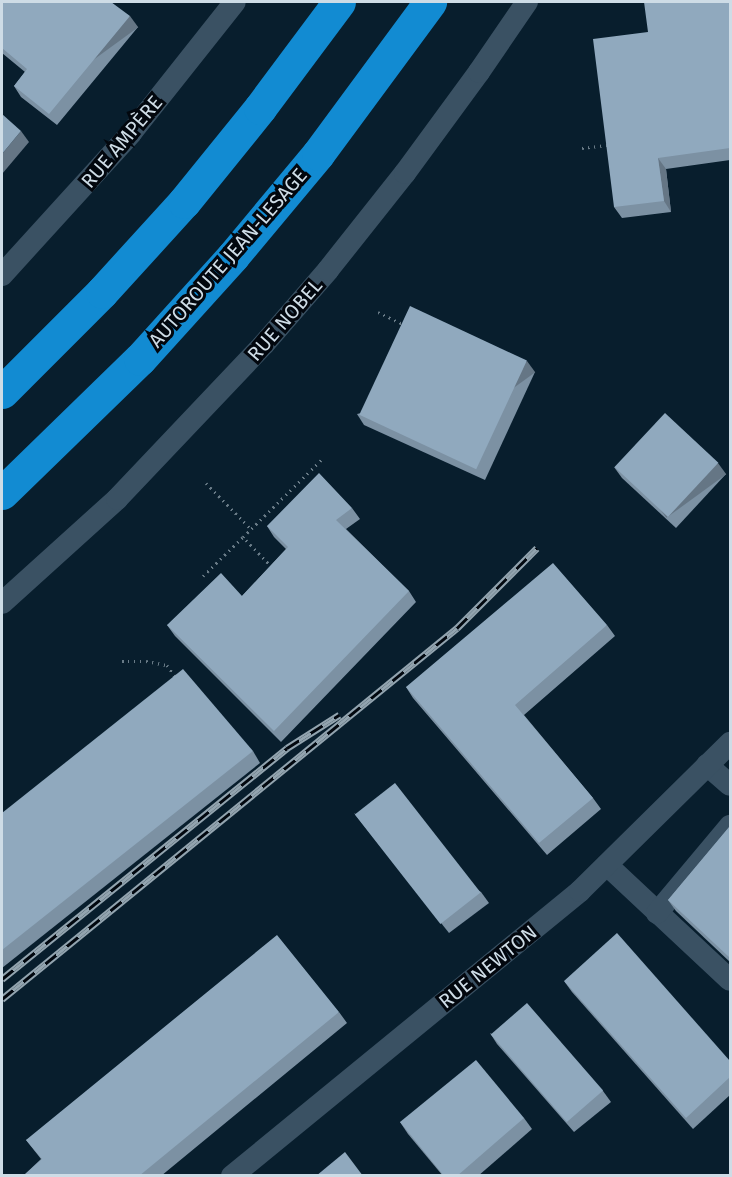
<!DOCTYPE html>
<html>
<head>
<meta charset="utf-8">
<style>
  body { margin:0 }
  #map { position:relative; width:732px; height:1177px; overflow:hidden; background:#081e2d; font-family:"Fira Sans",sans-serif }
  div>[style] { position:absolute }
  .path>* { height:3px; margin-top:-1.5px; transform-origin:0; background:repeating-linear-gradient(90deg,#697b87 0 1.5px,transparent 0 6px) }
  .minor>* { height:22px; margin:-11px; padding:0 11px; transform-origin:11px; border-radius:11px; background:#3a5163 }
  .highway>* { height:33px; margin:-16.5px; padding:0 16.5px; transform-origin:16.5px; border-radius:16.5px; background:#128bd2 }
  .rail>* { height:7px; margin-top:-3.5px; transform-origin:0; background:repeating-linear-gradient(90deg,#02070e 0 14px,#93a4af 0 28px); box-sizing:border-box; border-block:2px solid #93a4af }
  .wall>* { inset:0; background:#7c91a3 }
  .shaded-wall>* { inset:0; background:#657685; transform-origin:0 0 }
  .building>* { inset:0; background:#90a9be; transform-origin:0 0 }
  span { translate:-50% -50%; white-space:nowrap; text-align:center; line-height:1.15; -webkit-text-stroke:6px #02070e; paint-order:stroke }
  .street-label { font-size:20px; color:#cedce6 }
  .frame { position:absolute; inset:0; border:3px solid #cedce6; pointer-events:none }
</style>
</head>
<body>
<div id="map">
  <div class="path">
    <div style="left:582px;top:148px;width:26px;rotate:-7deg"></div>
    <div style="left:378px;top:312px;width:28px;rotate:26deg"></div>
    <div style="left:206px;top:483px;width:64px;rotate:45.6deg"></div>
    <div style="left:272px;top:567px;width:42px;rotate:-134deg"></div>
    <div style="left:243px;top:537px;width:112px;rotate:-44.6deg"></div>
    <div style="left:203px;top:576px;width:56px;rotate:-44.3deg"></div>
    <div style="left:122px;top:661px;width:24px"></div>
    <div style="left:146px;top:661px;width:21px;rotate:11deg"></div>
    <div style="left:167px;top:665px;width:16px;rotate:55deg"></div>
  </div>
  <div class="minor">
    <div style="left:2px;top:275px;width:192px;rotate:-47.7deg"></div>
    <div style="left:131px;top:133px;width:167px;rotate:-51.6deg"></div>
    <div style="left:2px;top:603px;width:155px;rotate:-42.1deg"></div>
    <div style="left:117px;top:499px;width:214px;rotate:-46.5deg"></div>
    <div style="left:264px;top:344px;width:98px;rotate:-49.1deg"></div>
    <div style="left:328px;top:270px;width:124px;rotate:-51.6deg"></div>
    <div style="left:405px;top:173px;width:125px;rotate:-53.8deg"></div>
    <div style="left:479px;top:72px;width:85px;rotate:-55.6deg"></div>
    <div style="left:707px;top:765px;width:30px;rotate:41deg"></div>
    <div style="left:607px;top:865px;width:168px;rotate:43.1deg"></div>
    <div style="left:657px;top:913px;width:114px;rotate:-50deg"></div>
    <div style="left:232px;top:1176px;width:450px;rotate:-39.3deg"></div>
    <div style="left:580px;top:891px;width:211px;rotate:-44.6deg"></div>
  </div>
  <div class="highway">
    <div style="left:2px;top:392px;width:141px;rotate:-45deg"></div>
    <div style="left:102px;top:292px;width:122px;rotate:-47.7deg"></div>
    <div style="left:184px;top:202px;width:121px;rotate:-51deg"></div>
    <div style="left:260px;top:108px;width:132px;rotate:-53.3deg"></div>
    <div style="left:2px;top:493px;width:192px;rotate:-44.2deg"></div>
    <div style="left:140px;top:359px;width:139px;rotate:-47.9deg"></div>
    <div style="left:233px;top:256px;width:133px;rotate:-50.2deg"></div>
    <div style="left:318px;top:154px;width:189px;rotate:-53.6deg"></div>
  </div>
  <div class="rail">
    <div style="left:2px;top:979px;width:367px;rotate:-39deg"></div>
    <div style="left:287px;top:748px;width:62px;rotate:-32.4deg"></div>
    <div style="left:2px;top:999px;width:587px;rotate:-39.19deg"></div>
    <div style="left:457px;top:628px;width:113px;rotate:-45deg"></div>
  </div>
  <div class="wall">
    <div style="clip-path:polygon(2px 2px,138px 27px,57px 125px,21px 97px,14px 86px,25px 72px,2px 53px)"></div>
    <div style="clip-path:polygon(730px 2px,730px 160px,666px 169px,671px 212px,622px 218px,614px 207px,648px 32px)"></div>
    <div style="clip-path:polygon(535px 372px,485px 480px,364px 425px,357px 414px)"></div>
    <div style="clip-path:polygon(614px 467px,726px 474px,676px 528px,622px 478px)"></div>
    <div style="clip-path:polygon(352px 508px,360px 519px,346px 529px,409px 591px,416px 602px,281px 742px,175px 636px,167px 625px,242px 596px,286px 549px,274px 537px,267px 526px)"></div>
    <div style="clip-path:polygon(607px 625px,615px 636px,524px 715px,593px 798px,601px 809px,547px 855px,413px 698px,406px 687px)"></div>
    <div style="clip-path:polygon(253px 751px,260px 763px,2px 968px,2px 813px)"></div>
    <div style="clip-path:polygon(354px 813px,481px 892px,489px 903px,449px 933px)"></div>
    <div style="clip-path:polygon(730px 826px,730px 962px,676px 911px,668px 900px)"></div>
    <div style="clip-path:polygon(564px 981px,730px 1061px,730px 1095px,693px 1129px,572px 992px)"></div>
    <div style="clip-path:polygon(339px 1012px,347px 1023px,161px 1176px,23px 1176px,41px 1159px,26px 1140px)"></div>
    <div style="clip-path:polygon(490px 1033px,603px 1091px,611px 1102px,574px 1132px,497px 1044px)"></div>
    <div style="clip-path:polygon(524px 1118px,532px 1129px,478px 1176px,443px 1176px,408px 1134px,400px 1122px)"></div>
  </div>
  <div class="shaded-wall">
    <div style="left:130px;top:16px;width:14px;height:127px;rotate:54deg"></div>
    <div style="clip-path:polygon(21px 131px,29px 142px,2px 174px,2px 154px)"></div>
    <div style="clip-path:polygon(658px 158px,666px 169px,671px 212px,664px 201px)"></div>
    <div style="left:527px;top:361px;width:14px;height:119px;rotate:54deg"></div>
    <div style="left:718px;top:463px;width:14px;height:74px;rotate:54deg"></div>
  </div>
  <div class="building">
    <div style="clip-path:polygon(2px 2px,111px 2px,130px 16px,49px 114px,14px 86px,27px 69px,2px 48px)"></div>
    <div style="clip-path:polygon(644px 2px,730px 2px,730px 148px,658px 158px,664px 201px,614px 207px,593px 39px,648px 32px)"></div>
    <div style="clip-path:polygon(2px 114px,21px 131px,2px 154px)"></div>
    <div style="left:410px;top:306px;width:129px;height:120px;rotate:25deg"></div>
    <div style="left:665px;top:413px;width:73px;height:74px;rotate:43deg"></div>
    <div style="clip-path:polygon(319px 473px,352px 508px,336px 520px,409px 591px,274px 731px,167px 625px,221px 573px,242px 596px,288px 547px,267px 526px)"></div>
    <div style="clip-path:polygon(553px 563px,607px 625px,515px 705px,593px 798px,539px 843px,406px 687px)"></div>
    <div style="clip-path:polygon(183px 669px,253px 751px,2px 950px,2px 813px)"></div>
    <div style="left:395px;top:783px;width:139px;height:51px;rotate:52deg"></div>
    <div style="clip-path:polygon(730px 826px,730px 958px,668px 900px)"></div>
    <div style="clip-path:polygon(617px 933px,730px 1061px,730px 1077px,686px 1118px,564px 981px)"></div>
    <div style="clip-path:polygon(277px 935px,339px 1012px,139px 1176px,23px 1176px,42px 1159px,26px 1140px)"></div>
    <div style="left:527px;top:1003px;width:116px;height:48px;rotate:49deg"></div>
    <div style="clip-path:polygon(476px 1060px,524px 1118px,457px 1176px,444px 1176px,400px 1122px)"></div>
    <div style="clip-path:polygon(345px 1152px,363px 1176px,316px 1176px)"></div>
  </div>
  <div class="street-label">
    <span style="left:122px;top:142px;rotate:-50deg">RUE AMPÈRE</span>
    <span style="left:228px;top:258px;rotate:-49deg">AUTOROUTE JEAN-LESAGE</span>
    <span style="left:285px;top:320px;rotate:-49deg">RUE NOBEL</span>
    <span style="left:488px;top:967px;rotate:-39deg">RUE NEWTON</span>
  </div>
  <div class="frame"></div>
</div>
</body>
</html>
